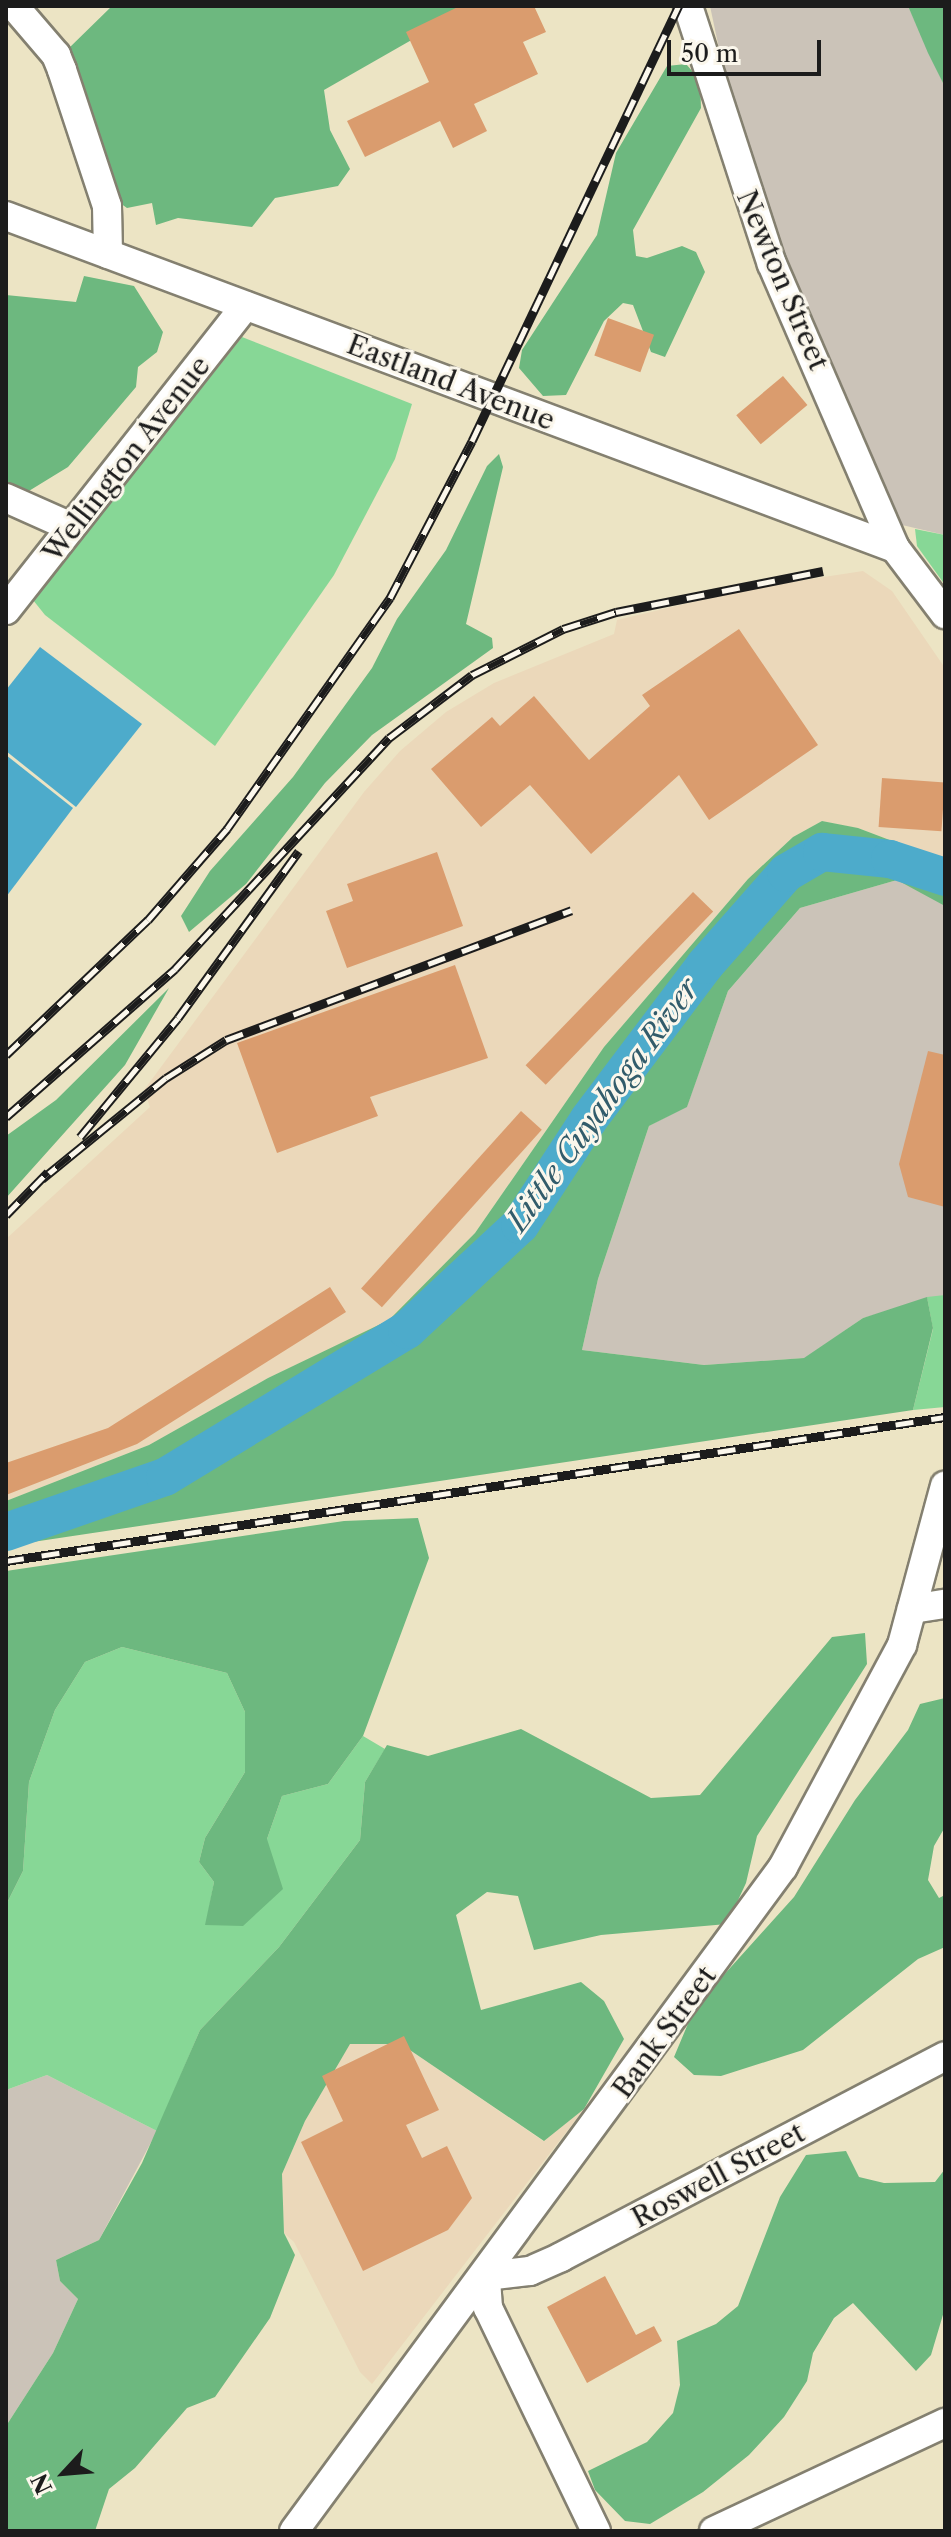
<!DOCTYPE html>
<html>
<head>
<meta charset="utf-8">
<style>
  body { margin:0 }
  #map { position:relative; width:951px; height:2537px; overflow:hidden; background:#ece4c4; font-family:"Libre Caslon Text",serif }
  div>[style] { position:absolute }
  .built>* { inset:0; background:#ebd8ba }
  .industrial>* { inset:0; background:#cbc3b8 }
  .green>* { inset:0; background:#87d796 }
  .forest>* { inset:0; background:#6db87f }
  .water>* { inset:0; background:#4dabcb }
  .river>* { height:38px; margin:-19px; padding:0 19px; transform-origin:19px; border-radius:19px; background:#4dabcb }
  .building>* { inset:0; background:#da9c6e; transform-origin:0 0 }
  .roads { filter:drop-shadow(2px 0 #848070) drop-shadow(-2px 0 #848070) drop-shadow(0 2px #848070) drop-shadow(0 -2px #848070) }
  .minor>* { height:28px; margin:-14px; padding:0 14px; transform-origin:14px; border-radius:14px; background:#fff }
  .rail>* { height:9px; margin-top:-4.5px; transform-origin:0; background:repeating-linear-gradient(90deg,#fbf7ec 0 18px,#1c1c1c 0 36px); box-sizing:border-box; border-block:2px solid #1c1c1c }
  span { translate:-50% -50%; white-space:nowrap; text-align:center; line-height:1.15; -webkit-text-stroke:6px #fbf7ec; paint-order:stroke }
  .street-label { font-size:28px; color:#1c1c1c }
  .water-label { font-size:30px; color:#325c6b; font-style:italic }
  .frame { position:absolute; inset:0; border:8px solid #1c1c1c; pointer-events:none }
  .north { position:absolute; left:24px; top:2433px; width:80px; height:80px; -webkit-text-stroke:6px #fbf7ec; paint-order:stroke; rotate:244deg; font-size:22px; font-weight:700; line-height:32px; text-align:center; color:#1c1c1c }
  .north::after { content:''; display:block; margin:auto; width:28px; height:36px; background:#1c1c1c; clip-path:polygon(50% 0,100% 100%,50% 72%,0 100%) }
  .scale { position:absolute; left:667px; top:40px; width:154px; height:36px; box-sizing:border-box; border:4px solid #1c1c1c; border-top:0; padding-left:10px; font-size:24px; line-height:28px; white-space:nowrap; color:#1c1c1c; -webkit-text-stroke:6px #fbf7ec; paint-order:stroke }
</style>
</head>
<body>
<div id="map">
  <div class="built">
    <div style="clip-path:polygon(863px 571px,892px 591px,945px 668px,945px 861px,861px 829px,822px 821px,793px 837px,748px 879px,604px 1047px,475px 1233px,389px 1321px,268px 1378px,149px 1445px,6px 1501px,6px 1239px,150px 1107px,144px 1090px,364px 792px,400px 751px,446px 712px,494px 683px,614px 634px,617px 620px,752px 588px)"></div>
    <div style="clip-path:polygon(350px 2043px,401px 2044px,543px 2141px,584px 2109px,372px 2384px,360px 2372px,294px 2242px,284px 2233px,282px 2174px,305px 2121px)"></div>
  </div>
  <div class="industrial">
    <div style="clip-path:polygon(710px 6px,908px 6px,945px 87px,945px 535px,902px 525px,803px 307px,739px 143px)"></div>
    <div style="clip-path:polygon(897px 880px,945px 903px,945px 1295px,863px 1318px,805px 1358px,704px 1365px,582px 1350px,598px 1279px,649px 1126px,687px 1106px,728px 991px,800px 908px)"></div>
    <div style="clip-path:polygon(47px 2075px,157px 2131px,99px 2240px,56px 2260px,60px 2281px,78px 2299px,53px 2353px,6px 2426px,6px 2090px)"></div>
  </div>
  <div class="green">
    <div style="clip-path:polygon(242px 337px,412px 404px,395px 459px,334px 575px,215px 746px,45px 615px,33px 600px)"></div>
    <div style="clip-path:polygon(915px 529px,945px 535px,945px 585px,917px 546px)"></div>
    <div style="clip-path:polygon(945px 1295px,945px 1407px,913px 1410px,933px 1329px,927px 1297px)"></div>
    <div style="clip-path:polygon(122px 1647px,227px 1673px,245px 1712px,245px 1772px,205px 1838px,199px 1862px,214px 1882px,206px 1925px,267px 1839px,282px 1796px,328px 1784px,363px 1736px,385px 1749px,365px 1782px,360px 1840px,279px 1947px,200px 2030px,157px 2131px,47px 2075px,6px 2090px,6px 1905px,23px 1871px,29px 1782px,55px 1710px,85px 1662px)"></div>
  </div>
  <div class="forest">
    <div style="clip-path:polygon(112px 6px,471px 6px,324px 90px,330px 130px,350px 169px,338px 186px,275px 198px,252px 227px,178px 218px,156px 225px,152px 203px,127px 208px,120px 203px,67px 50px)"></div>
    <div style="clip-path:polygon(908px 6px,945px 6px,945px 87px,928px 53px)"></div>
    <div style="clip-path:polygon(686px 64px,700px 80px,701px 108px,633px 230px,636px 256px,647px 258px,682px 246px,696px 252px,705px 272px,665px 357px,651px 352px,633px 305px,623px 303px,604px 321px,566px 395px,543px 396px,519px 368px,522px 350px,597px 235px,616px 153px,667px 66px)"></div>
    <div style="clip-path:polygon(84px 276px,134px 286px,163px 332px,157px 352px,138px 367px,136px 387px,68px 467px,6px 505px,6px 295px,76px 302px)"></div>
    <div style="clip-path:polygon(499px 454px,503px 467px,466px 624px,492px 638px,493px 648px,372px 735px,325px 783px,246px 884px,189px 932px,181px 916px,210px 871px,293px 777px,372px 668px,397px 619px,446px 550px,487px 466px)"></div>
    <div style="clip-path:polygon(822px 821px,858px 828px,945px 861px,945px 906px,897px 880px,800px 908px,728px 991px,687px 1107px,649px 1126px,598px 1279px,582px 1350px,704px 1365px,804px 1358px,863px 1318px,927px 1297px,933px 1328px,913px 1410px,6px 1546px,6px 1501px,149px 1445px,268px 1378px,389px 1320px,475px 1233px,604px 1047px,748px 879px,793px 837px)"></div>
    <div style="clip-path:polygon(169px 988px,125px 1065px,6px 1198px,6px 1136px,56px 1100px)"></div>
    <div style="clip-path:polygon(418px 1518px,429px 1558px,363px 1736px,328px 1784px,282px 1796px,267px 1839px,283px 1889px,243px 1926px,205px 1925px,214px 1882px,199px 1862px,205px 1838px,245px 1772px,245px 1712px,227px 1673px,122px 1647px,85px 1662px,55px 1710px,29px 1782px,23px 1871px,6px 1905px,6px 1571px,344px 1521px)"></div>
    <div style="clip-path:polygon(865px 1633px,867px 1664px,757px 1836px,746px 1883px,727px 1924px,601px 1935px,534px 1950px,518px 1896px,487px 1892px,456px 1915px,481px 2010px,581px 1982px,604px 2001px,624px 2039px,584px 2109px,544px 2141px,401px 2044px,350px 2044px,305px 2121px,282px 2174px,284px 2233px,295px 2255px,270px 2318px,215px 2397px,187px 2408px,135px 2468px,109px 2489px,95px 2531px,6px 2531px,6px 2426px,53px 2353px,78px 2299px,60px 2281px,56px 2260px,99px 2240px,142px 2163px,200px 2030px,279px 1947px,360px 1840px,365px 1782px,387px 1745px,428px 1756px,521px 1729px,651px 1798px,700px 1795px,832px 1637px)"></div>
    <div style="clip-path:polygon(945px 1698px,945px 1827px,934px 1846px,928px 1880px,939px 1898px,945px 1895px,945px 1947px,918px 1959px,803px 2050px,721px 2076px,694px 2075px,674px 2057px,695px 2007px,794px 1897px,855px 1800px,908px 1730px,920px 1704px)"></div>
    <div style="clip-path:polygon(846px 2151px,859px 2177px,884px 2183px,935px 2182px,945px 2169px,945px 2308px,931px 2355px,916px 2371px,853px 2303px,834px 2318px,813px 2353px,807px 2381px,784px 2417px,749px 2455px,703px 2492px,650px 2524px,625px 2521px,595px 2490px,588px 2471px,647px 2442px,673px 2413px,680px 2385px,677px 2341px,716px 2324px,738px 2306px,780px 2197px,806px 2155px)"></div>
  </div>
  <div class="water">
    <div style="clip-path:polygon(40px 647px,142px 724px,76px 807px,6px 751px,6px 690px)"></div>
    <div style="clip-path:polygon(6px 755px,73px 808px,6px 897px)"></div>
  </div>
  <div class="river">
    <div style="left:6px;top:1532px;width:168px;rotate:-19.1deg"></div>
    <div style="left:165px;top:1477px;width:283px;rotate:-31.3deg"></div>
    <div style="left:407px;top:1330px;width:154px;rotate:-42.9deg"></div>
    <div style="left:520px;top:1225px;width:126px;rotate:-56.9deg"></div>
    <div style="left:589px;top:1119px;width:193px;rotate:-53deg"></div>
    <div style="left:705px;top:965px;width:123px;rotate:-48.6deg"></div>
    <div style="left:786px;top:873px;width:42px;rotate:-30.3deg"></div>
    <div style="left:822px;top:852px;width:68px;rotate:5.9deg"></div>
    <div style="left:890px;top:859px;width:58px;rotate:18.1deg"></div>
  </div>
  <div class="building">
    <div style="clip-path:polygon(460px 6px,534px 6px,546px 32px,523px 42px,538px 74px,474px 104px,487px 131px,453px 148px,440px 121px,365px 157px,347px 121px,429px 82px,406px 32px)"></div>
    <div style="left:608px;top:318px;width:49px;height:40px;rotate:20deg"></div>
    <div style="left:783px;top:376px;width:38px;height:61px;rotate:50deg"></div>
    <div style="clip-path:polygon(739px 629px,818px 745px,709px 820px,679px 775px,591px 854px,530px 785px,481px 827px,431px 769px,492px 717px,500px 726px,534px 696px,589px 760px,650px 706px,642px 695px)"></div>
    <div style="left:882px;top:778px;width:63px;height:49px;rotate:4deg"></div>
    <div style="clip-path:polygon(437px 852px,463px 926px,347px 968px,326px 911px,353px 901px,347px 884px)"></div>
    <div style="left:693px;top:892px;width:28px;height:241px;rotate:44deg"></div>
    <div style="clip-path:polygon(455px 965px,488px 1058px,370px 1097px,378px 1116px,277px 1153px,237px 1043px)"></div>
    <div style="clip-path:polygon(928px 1051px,945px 1055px,945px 1207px,908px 1197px,899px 1164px)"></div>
    <div style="left:521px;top:1111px;width:28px;height:239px;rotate:42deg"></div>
    <div style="clip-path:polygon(330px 1287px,346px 1312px,137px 1444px,6px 1495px,6px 1463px,108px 1428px)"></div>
    <div style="clip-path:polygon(404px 2036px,439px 2110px,406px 2125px,422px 2158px,447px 2146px,472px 2198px,448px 2230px,363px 2271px,301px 2142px,343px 2121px,322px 2076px)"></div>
    <div style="clip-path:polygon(605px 2276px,636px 2335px,654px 2326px,662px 2341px,587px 2383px,547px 2307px)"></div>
  </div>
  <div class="roads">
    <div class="minor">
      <div style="left:14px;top:6px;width:65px;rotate:49.4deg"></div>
      <div style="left:56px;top:55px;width:16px;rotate:68deg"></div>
      <div style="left:62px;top:70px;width:143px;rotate:71.7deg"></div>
      <div style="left:107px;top:206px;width:48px;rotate:88.8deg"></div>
      <div style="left:688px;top:6px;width:271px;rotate:72deg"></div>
      <div style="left:772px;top:264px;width:309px;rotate:66.6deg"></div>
      <div style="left:895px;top:548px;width:83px;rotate:52.9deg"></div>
      <div style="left:6px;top:216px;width:949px;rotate:20.48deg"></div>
      <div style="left:6px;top:498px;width:71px;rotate:24deg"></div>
      <div style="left:6px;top:610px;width:387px;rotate:-51.8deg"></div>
      <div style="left:912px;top:1609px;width:33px;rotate:-9deg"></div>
      <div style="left:294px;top:2531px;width:825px;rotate:-53.63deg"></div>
      <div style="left:783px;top:1867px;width:252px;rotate:-61.8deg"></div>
      <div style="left:902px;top:1645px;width:165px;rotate:-74.9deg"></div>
      <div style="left:596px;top:2531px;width:248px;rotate:-115.8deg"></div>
      <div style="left:488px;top:2308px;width:32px;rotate:-94deg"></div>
      <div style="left:486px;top:2276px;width:44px;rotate:-6.5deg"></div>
      <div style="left:530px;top:2271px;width:34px;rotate:-24deg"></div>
      <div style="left:561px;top:2257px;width:433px;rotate:-27.6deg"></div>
      <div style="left:714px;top:2531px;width:255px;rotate:-25.1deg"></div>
    </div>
  </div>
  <div class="rail">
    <div style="left:6px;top:1055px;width:196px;rotate:-43.6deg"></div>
    <div style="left:148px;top:920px;width:121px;rotate:-49deg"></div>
    <div style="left:227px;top:829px;width:283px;rotate:-54.8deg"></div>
    <div style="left:390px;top:598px;width:177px;rotate:-62.4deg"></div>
    <div style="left:472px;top:441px;width:482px;rotate:-64.6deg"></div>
    <div style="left:6px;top:1117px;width:225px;rotate:-41.2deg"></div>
    <div style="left:175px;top:969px;width:315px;rotate:-47.2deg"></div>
    <div style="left:389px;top:738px;width:104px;rotate:-37.2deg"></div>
    <div style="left:472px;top:675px;width:102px;rotate:-26.8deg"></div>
    <div style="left:563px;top:629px;width:56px;rotate:-17.8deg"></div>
    <div style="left:616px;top:612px;width:211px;rotate:-11.2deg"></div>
    <div style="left:80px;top:1137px;width:154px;rotate:-50.5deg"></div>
    <div style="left:178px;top:1018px;width:206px;rotate:-54.1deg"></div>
    <div style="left:42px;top:1179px;width:160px;rotate:-39.2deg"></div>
    <div style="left:166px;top:1078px;width:71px;rotate:-32.3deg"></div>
    <div style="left:226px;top:1040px;width:369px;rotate:-20.6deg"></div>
    <div style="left:6px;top:1215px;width:60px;rotate:-45.7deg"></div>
    <div style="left:6px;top:1561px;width:950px;rotate:-8.72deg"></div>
  </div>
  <div class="street-label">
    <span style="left:783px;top:280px;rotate:67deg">Newton Street</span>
    <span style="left:451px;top:382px;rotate:21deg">Eastland Avenue</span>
    <span style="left:126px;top:459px;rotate:-52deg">Wellington Avenue</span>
    <span style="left:664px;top:2032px;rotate:-54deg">Bank Street</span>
    <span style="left:718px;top:2175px;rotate:-28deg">Roswell Street</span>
  </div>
  <div class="water-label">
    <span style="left:603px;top:1105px;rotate:-54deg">Little Cuyahoga River</span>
  </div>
  <div class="frame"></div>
  <div class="north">N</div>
  <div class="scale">50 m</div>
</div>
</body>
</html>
